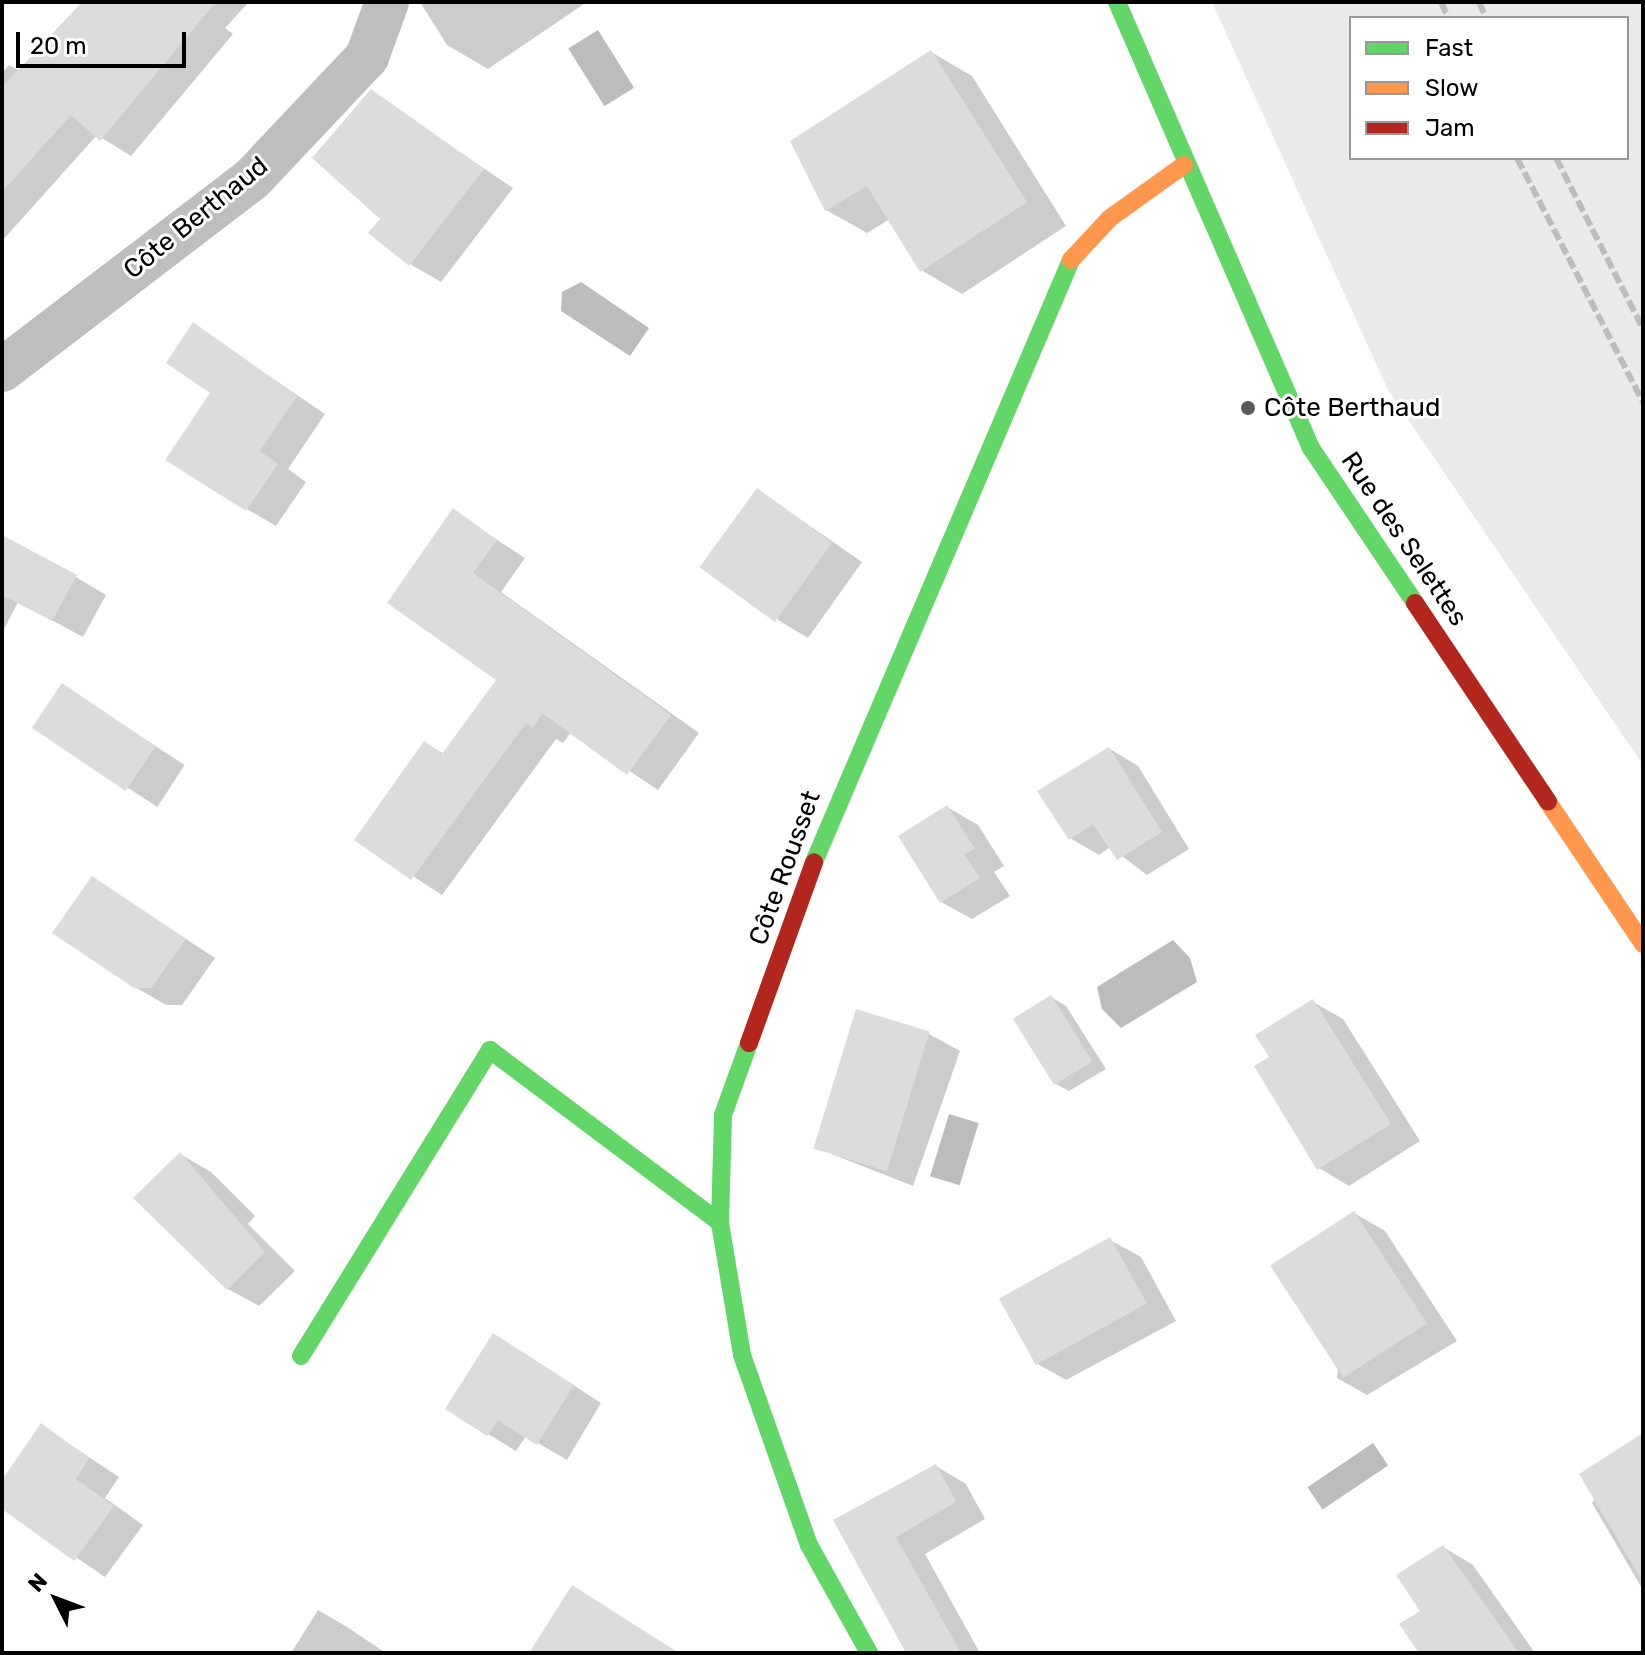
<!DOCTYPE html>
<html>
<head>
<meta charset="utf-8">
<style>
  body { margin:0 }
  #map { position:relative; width:1645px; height:1655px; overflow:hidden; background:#fff; font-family:Rubik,sans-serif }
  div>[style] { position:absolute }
  .green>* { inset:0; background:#eaeaea }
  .water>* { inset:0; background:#bcbcbc; transform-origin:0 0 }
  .shadow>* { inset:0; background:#0003; transform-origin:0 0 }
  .building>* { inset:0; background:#dcdcdc; transform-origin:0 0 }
  .street>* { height:44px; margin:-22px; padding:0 22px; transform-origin:22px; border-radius:22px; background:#bebebe }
  .fast>* { height:18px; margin:-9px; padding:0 9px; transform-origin:9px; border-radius:9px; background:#63d668 }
  .slow>* { height:18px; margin:-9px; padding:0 9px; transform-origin:9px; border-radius:9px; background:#ff974d }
  .jam>* { height:18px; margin:-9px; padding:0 9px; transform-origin:9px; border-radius:9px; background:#b3261e }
  .rail>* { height:6px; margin-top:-3px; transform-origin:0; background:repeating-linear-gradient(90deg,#bdbdbd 0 12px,transparent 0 16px) }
  .dots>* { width:22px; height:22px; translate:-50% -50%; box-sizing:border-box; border:4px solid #fff; border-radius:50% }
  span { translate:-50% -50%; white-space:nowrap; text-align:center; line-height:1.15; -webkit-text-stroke:6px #fff; paint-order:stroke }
  .street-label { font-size:26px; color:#000 }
  .poi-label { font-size:26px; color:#000 }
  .left { translate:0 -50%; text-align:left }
  .frame { position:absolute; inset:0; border:4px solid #000; pointer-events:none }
  .legend { position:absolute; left:1349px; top:16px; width:280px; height:144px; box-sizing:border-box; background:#fff; border:2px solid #999; margin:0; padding:10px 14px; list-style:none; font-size:24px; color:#000 }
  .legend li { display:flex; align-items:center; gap:16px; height:40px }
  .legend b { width:40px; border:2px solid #999 }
  .north { position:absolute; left:16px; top:1559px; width:80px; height:80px; -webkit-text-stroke:6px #fff; paint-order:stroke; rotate:312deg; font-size:22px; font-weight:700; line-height:32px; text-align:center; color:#000 }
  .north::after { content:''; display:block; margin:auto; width:28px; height:36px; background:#000; clip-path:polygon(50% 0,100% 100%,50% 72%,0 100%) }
  .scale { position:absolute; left:16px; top:32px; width:170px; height:36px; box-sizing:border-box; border:4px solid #000; border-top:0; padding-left:10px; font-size:24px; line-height:28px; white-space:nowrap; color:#000; -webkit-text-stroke:6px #fff; paint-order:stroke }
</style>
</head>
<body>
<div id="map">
  <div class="green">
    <div style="clip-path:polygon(evenodd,1212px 2px,1643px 2px,1643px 765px,1388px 390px,1212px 2px,1351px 18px,1627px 18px,1627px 158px,1351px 158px,1351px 18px)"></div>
  </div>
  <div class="water">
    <div style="left:598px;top:30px;width:68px;height:35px;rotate:58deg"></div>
    <div style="clip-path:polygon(581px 282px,649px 328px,630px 356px,561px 311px,562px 292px)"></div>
    <div style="clip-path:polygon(1173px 940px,1190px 958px,1197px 982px,1121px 1028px,1102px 1009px,1097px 987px)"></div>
    <div style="left:949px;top:1114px;width:31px;height:65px;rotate:17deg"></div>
    <div style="left:1373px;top:1443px;width:27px;height:79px;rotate:56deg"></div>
  </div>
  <div class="shadow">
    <div style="clip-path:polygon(84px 2px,249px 2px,225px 28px,233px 34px,131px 156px,97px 135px,2px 241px,2px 73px,9px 65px,20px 71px)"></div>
    <div style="clip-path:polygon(420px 2px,587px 2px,488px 69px,447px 45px)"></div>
    <div style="clip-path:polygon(931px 52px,972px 76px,1066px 226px,962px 294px,921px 270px,890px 219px,867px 233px,826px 210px)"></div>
    <div style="clip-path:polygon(371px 92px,513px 188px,441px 282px,410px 264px,382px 218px)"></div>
    <div style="clip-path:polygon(194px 325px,325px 414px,288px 469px,306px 482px,276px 526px,247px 509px)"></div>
    <div style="clip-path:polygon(758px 490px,862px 562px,808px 638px,778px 620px)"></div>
    <div style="clip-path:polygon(453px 511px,525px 558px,501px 592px,699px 733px,658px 790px,571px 732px,563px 743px,556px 739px,442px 895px,357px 840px,425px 743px,444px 754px,499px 679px)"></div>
    <div style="clip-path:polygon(2px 556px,76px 577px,106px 595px,83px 637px,18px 602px,2px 633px)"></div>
    <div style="left:63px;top:686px;width:145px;height:50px;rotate:33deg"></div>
    <div style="clip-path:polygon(1110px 749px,1138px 766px,1189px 849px,1147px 875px,1110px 847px,1099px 855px,1070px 838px)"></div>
    <div style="clip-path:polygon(947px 807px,978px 825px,1004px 866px,994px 872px,1010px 896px,972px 919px,941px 902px)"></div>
    <div style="clip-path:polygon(93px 878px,215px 958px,182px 1005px,166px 1005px,135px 987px)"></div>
    <div style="clip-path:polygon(1051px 997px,1066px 1006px,1106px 1069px,1069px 1091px,1054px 1083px)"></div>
    <div style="clip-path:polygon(1313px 1002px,1343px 1019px,1420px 1141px,1349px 1186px,1319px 1168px,1272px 1058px)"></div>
    <div style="clip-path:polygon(929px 1034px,960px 1051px,913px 1186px,814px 1147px)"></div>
    <div style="clip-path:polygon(180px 1154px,211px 1172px,255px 1216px,248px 1224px,295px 1271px,259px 1306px,228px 1289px,136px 1198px)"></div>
    <div style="clip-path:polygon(1354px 1213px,1385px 1231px,1457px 1341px,1367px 1395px,1337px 1378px)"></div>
    <div style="clip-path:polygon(1110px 1240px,1141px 1257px,1176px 1321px,1066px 1380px,1036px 1363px)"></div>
    <div style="clip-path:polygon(522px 1352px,601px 1403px,567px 1460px,526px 1436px,516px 1451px,488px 1434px)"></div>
    <div style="clip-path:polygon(42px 1426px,119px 1477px,105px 1498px,143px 1525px,105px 1577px,2px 1507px,2px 1484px)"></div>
    <div style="clip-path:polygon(1643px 1435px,1643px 1590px,1592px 1503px)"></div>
    <div style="clip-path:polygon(936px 1466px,966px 1484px,985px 1519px,925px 1554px,980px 1653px,909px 1653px,836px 1521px)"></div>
    <div style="clip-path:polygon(1443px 1547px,1473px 1565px,1535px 1653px,1421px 1653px,1423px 1612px)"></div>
    <div style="clip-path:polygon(318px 1610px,347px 1627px,386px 1653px,291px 1653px)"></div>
  </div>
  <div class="building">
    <div style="clip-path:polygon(82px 2px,216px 2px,100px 141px,71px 115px,2px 192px,2px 87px)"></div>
    <div style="clip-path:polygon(931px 50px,1027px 202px,920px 272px,867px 186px,825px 211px,790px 141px)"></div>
    <div style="clip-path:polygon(371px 89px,484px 169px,409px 266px,368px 233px,380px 219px,312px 158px)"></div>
    <div style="clip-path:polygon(193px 322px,297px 396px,260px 451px,278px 464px,246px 511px,165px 460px,210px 393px,166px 363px)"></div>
    <div style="left:757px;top:488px;width:93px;height:98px;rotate:36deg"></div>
    <div style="clip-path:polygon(453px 508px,497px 540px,473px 573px,671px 715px,627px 775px,542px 713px,533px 728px,526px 723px,411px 880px,354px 840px,424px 741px,442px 754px,496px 680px,387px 603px)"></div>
    <div style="clip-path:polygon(2px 535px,77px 575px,52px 621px,2px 595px)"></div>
    <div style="left:62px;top:683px;width:113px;height:54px;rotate:34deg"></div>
    <div style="clip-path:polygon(1109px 747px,1162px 832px,1117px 860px,1093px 824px,1069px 840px,1037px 791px)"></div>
    <div style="clip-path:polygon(947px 805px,975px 849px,964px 854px,980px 878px,940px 903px,898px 836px)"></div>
    <div style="clip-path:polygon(92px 876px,186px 939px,151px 988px,134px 988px,52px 933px)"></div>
    <div style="left:1051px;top:995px;width:78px;height:45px;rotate:58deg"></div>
    <div style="clip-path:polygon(1313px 999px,1391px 1124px,1317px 1170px,1254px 1066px,1269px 1057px,1255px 1035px)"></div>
    <div style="left:856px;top:1009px;width:77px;height:146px;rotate:17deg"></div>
    <div style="clip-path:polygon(180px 1152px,265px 1252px,227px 1290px,133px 1198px)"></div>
    <div style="left:1354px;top:1211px;width:134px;height:100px;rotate:57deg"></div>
    <div style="left:1110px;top:1237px;width:76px;height:127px;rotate:61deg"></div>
    <div style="clip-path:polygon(493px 1333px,574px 1385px,537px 1445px,498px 1420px,487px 1436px,445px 1409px)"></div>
    <div style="clip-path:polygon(41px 1423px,89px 1458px,76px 1479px,114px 1506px,74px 1561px,2px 1509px,2px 1480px)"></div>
    <div style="clip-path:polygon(1643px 1433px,1643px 1582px,1579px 1474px)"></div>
    <div style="clip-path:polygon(936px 1464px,956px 1502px,896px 1537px,961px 1653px,906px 1653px,833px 1520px)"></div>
    <div style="clip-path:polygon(1443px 1545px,1519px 1653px,1419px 1653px,1399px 1624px,1420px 1611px,1396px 1575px)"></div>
    <div style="clip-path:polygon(572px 1585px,679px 1653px,529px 1653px)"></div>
  </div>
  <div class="street">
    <div style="left:2px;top:370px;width:315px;rotate:-37.4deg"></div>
    <div style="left:252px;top:179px;width:168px;rotate:-46.7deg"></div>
    <div style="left:367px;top:57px;width:59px;rotate:-70deg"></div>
  </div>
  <div class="fast">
    <div style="left:1117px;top:2px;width:486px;rotate:66.5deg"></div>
    <div style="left:1311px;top:448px;width:187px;rotate:56.1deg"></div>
    <div style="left:814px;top:862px;width:655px;rotate:-66.88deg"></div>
    <div style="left:749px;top:1043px;width:77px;rotate:109.9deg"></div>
    <div style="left:723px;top:1115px;width:108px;rotate:91.6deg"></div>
    <div style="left:720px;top:1223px;width:134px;rotate:80.5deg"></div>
    <div style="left:742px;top:1355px;width:201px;rotate:70.6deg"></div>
    <div style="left:809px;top:1545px;width:124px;rotate:60.9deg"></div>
    <div style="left:301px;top:1356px;width:360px;rotate:-58.3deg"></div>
    <div style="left:490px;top:1050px;width:288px;rotate:36.9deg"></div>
  </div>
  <div class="slow">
    <div style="left:1071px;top:260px;width:57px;rotate:-47.1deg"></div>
    <div style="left:1110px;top:218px;width:91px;rotate:-35.6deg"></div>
    <div style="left:1548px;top:802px;width:171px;rotate:56.2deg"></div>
  </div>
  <div class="jam">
    <div style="left:1415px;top:603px;width:239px;rotate:56.2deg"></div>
    <div style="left:749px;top:1043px;width:192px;rotate:-70.2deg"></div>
  </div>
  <div class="rail">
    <div style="left:1441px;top:2px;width:17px;rotate:66deg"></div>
    <div style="left:1479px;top:2px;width:17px;rotate:66deg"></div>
    <div style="left:1517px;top:158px;width:275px;rotate:62.7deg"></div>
    <div style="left:1556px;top:158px;width:192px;rotate:63deg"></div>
  </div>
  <div class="dots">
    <div style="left:1248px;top:408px;background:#595959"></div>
  </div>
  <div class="street-label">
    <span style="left:196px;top:218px;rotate:-39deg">Côte Berthaud</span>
    <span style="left:1404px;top:539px;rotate:56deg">Rue des Selettes</span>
    <span style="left:785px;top:868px;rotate:-70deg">Côte Rousset</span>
  </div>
  <div class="poi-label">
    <span class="left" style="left:1264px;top:408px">Côte Berthaud</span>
  </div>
  <div class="frame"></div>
  <ul class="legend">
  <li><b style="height:10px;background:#63d668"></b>Fast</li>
  <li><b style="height:10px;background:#ff974d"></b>Slow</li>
  <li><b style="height:10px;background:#b3261e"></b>Jam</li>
  </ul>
  <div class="north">N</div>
  <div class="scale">20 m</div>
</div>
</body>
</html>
